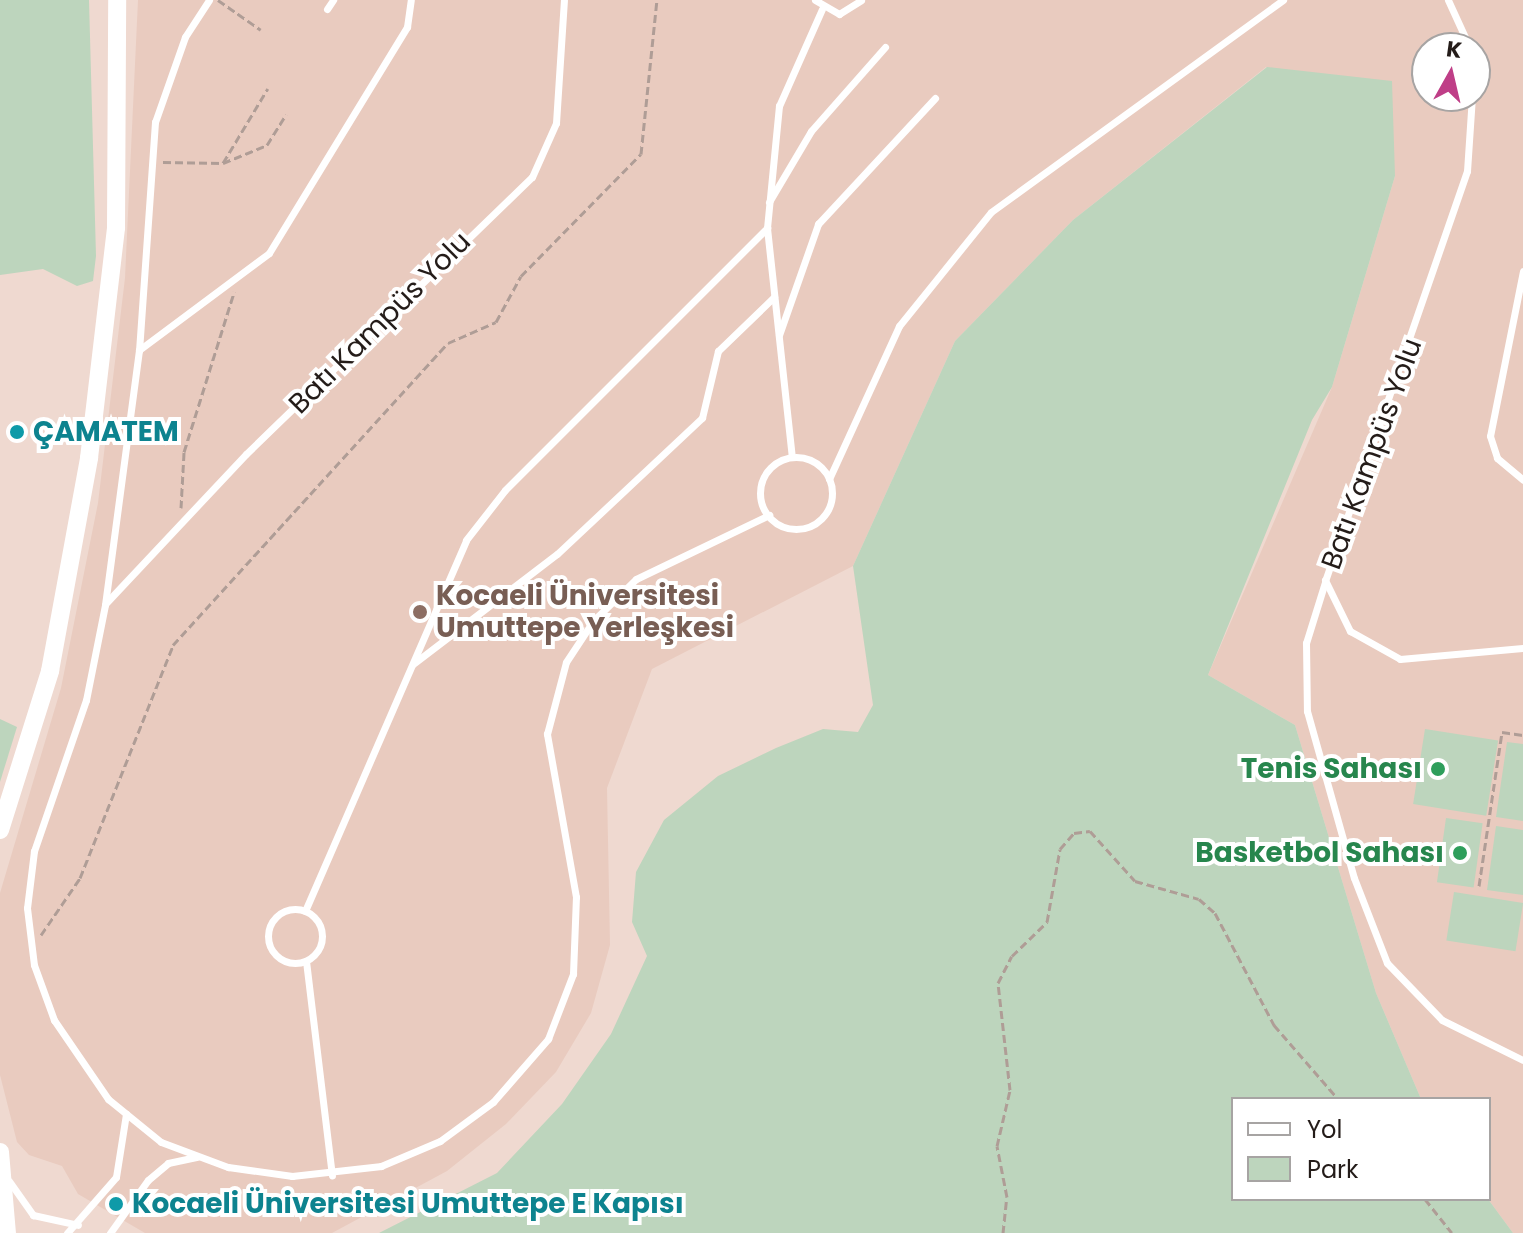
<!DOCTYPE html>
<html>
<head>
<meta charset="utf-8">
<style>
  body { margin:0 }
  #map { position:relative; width:1523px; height:1233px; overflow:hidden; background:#efd9d0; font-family:Poppins,sans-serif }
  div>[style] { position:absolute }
  .built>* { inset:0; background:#e9cbbf }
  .green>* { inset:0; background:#bdd5bd; transform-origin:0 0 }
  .path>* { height:3px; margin-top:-1.5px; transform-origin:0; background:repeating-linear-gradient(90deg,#af9d96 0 8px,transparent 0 12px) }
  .service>* { height:7px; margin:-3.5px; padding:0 3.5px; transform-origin:3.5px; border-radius:3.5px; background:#fff }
  .service>.ring { margin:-3.5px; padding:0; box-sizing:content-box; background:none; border:7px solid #fff; border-radius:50% }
  .tertiary>* { height:18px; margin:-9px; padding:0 9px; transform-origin:9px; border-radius:9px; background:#fff }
  .dots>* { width:22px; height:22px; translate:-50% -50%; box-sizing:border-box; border:4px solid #fff; border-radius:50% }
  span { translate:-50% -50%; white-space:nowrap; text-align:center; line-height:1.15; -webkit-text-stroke:8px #fff; paint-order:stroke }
  .street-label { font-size:28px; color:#241c19 }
  .culture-label { font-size:28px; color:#0d838f; font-weight:700 }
  .left { translate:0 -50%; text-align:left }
  .education-label { font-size:28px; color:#785e54; font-weight:700 }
  .leisure-label { font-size:28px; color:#27864d; font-weight:700 }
  .right { translate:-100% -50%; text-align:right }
  .legend { position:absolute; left:1231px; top:1097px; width:260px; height:104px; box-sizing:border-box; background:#fff; border:2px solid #a7a4a3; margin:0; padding:10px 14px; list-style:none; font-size:24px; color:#241c19 }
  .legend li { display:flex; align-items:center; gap:16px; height:40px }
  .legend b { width:40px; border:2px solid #a7a4a3 }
  .north { position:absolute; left:1411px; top:32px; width:80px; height:80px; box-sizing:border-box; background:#fff; border:2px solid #a7a4a3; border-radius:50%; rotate:8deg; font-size:22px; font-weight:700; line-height:32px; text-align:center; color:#241c19 }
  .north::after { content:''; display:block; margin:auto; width:28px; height:36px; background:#bf3e87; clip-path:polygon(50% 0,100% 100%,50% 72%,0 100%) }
</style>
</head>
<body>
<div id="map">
  <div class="built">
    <div style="clip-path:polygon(evenodd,138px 0,1523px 0,1523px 1233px,1513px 1233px,1488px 1199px,1489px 1099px,1421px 1099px,1376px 993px,1295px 725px,1208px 675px,1332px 387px,1395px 176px,1266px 67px,1073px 220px,955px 341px,853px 566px,652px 669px,607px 788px,610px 945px,591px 1013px,556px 1072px,506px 1124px,447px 1171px,332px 1233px,145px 1233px,78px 1194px,62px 1166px,29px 1155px,17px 1142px,0 1075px,0 893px,61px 688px,98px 503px,125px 278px,138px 0,1427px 48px,1475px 48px,1475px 96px,1427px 96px,1427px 48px)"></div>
  </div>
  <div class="green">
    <div style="clip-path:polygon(0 0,89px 0,96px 256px,93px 281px,77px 286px,43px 269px,0 275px)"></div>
    <div style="clip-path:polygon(1267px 67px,1392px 81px,1395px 176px,1332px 387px,1312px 420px,1208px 675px,1295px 725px,1376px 993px,1421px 1099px,1233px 1099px,1233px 1199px,1488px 1199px,1513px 1233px,379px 1233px,497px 1173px,562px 1104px,611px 1034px,647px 956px,632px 922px,636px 872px,664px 820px,718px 776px,776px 748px,823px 729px,858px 732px,873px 705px,853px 566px,955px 341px,1073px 220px)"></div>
    <div style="clip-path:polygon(0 719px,17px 727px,0 782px)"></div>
    <div style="left:1425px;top:729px;width:74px;height:76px;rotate:9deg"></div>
    <div style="clip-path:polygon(1507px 742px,1523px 744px,1523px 821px,1496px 817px)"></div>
    <div style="left:1446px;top:818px;width:37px;height:65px;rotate:8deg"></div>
    <div style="clip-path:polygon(1496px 826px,1523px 830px,1523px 895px,1487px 890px)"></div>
    <div style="left:1454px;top:892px;width:70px;height:49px;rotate:9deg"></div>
  </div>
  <div class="path">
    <div style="left:218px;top:0;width:52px;rotate:34.9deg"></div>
    <div style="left:163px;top:162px;width:60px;rotate:1deg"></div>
    <div style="left:223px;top:163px;width:87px;rotate:-59deg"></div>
    <div style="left:223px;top:163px;width:48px;rotate:-22.2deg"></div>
    <div style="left:267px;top:145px;width:36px;rotate:-58deg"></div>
    <div style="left:181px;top:508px;width:56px;rotate:-86.9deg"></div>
    <div style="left:184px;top:452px;width:168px;rotate:-72.6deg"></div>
    <div style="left:1479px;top:886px;width:156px;rotate:-81.5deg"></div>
    <div style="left:1502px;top:732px;width:21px;rotate:8deg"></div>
    <div style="left:41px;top:935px;width:69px;rotate:-55.6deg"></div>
    <div style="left:80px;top:878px;width:251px;rotate:-68.2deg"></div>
    <div style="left:173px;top:645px;width:408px;rotate:-47.7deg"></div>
    <div style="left:448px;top:343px;width:52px;rotate:-23.6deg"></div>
    <div style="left:496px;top:322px;width:52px;rotate:-61.5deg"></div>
    <div style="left:521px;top:276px;width:171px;rotate:-45.5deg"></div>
    <div style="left:641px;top:154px;width:155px;rotate:-84.1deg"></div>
    <div style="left:1425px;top:1199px;width:43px;rotate:51.5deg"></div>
    <div style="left:1003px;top:1233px;width:36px;rotate:-84deg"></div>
    <div style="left:1007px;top:1197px;width:52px;rotate:-101.1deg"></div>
    <div style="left:997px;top:1146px;width:57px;rotate:-76.9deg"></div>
    <div style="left:1010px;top:1090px;width:108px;rotate:-96.4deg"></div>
    <div style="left:998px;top:983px;width:30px;rotate:-63deg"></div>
    <div style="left:1012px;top:956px;width:49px;rotate:-44.2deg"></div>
    <div style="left:1047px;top:922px;width:74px;rotate:-79.9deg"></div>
    <div style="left:1060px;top:849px;width:21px;rotate:-49deg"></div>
    <div style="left:1074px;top:833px;width:16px;rotate:-7deg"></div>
    <div style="left:1090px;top:831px;width:67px;rotate:48deg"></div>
    <div style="left:1135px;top:881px;width:66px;rotate:15.7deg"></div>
    <div style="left:1199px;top:899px;width:21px;rotate:41deg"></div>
    <div style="left:1215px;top:913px;width:127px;rotate:62.2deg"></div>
    <div style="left:1274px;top:1025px;width:98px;rotate:49.1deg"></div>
  </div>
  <div class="service">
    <div style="left:209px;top:0;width:44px;rotate:123deg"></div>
    <div style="left:185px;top:37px;width:90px;rotate:109.4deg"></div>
    <div style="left:155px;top:122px;width:229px;rotate:94deg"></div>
    <div style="left:139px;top:350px;width:257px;rotate:97.6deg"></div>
    <div style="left:105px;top:605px;width:97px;rotate:101.3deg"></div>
    <div style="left:86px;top:700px;width:160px;rotate:109deg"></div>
    <div style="left:34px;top:851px;width:57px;rotate:97deg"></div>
    <div style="left:27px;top:908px;width:57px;rotate:83deg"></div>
    <div style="left:34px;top:965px;width:59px;rotate:70deg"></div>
    <div style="left:54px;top:1020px;width:96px;rotate:55.6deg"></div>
    <div style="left:108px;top:1099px;width:68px;rotate:39.1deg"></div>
    <div style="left:161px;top:1142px;width:72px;rotate:20.5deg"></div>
    <div style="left:228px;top:1167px;width:65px;rotate:8deg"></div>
    <div style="left:292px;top:1176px;width:90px;rotate:-6.4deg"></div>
    <div style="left:381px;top:1166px;width:64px;rotate:-23deg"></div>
    <div style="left:440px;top:1141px;width:66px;rotate:-36.3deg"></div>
    <div style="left:493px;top:1102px;width:84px;rotate:-48.9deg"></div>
    <div style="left:548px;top:1039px;width:70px;rotate:-69deg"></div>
    <div style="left:573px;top:974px;width:77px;rotate:-87.8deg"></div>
    <div style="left:576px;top:897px;width:166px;rotate:-100.1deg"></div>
    <div style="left:547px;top:734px;width:74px;rotate:-75.2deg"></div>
    <div style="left:566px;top:662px;width:49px;rotate:-56.6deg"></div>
    <div style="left:593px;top:621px;width:60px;rotate:-44.3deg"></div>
    <div style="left:636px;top:579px;width:148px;rotate:-25.7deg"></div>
    <div style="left:815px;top:0;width:28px;rotate:30deg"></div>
    <div style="left:839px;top:14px;width:26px;rotate:-32deg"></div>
    <div style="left:1448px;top:0;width:53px;rotate:65.4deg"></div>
    <div style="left:327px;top:9px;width:11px;rotate:-56deg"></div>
    <div style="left:1472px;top:96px;width:75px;rotate:93.8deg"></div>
    <div style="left:1467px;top:171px;width:433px;rotate:109.1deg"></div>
    <div style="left:1325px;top:580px;width:57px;rotate:63.9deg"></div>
    <div style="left:1350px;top:631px;width:57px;rotate:29.2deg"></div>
    <div style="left:1400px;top:659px;width:123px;rotate:-5.1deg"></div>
    <div style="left:769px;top:202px;width:82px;rotate:-59.4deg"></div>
    <div style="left:811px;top:131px;width:112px;rotate:-48.6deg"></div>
    <div style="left:767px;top:228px;width:123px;rotate:-84.4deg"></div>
    <div style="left:779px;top:106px;width:106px;rotate:-66.1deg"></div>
    <div style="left:1523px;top:271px;width:168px;rotate:101.3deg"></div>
    <div style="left:1490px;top:436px;width:23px;rotate:72deg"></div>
    <div style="left:1497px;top:458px;width:34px;rotate:40deg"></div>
    <div style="left:779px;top:335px;width:118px;rotate:-70.6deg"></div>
    <div style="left:818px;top:224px;width:172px;rotate:-47.1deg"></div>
    <div style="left:139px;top:350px;width:162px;rotate:-36.7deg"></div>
    <div style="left:269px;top:253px;width:265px;rotate:-58.6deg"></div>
    <div style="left:407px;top:27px;width:27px;rotate:-82deg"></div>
    <div class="ring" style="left:760px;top:457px;width:65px;height:65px"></div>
    <div style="left:829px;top:479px;width:168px;rotate:-65.4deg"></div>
    <div style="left:899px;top:326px;width:146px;rotate:-51.1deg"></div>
    <div style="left:991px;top:212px;width:361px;rotate:-36deg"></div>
    <div style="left:1325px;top:582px;width:64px;rotate:107.3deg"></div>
    <div style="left:1306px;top:643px;width:68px;rotate:89.2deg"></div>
    <div style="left:1307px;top:711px;width:173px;rotate:74.3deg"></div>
    <div style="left:1354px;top:878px;width:91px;rotate:68.8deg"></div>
    <div style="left:1387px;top:963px;width:79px;rotate:46deg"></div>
    <div style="left:1442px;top:1020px;width:90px;rotate:26.3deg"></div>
    <div style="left:106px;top:603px;width:204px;rotate:-46.8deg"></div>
    <div style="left:246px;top:454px;width:398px;rotate:-44.1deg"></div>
    <div style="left:532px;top:177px;width:59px;rotate:-66deg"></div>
    <div style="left:556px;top:123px;width:123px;rotate:-86.3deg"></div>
    <div style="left:413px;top:664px;width:181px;rotate:-37.4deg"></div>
    <div style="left:557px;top:554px;width:199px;rotate:-43.2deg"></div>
    <div style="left:702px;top:418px;width:69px;rotate:-76.6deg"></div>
    <div style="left:718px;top:351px;width:78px;rotate:-44deg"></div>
    <div class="ring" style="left:268px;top:909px;width:47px;height:47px"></div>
    <div style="left:305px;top:911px;width:404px;rotate:-66.5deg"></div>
    <div style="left:466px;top:540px;width:63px;rotate:-52deg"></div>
    <div style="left:505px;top:490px;width:371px;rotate:-45deg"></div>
    <div style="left:767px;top:228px;width:230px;rotate:83.8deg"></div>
    <div style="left:306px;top:961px;width:216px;rotate:83.1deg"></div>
    <div style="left:9px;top:1181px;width:42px;rotate:54.8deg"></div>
    <div style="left:33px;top:1215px;width:46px;rotate:12.5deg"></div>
    <div style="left:67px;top:1233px;width:74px;rotate:-48.8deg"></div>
    <div style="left:116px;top:1177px;width:64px;rotate:-81deg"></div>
    <div style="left:110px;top:1233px;width:65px;rotate:-54.4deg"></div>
    <div style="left:148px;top:1180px;width:26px;rotate:-40deg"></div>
    <div style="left:168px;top:1163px;width:30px;rotate:-12deg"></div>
  </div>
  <div class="tertiary">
    <div style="left:0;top:830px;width:167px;rotate:-72.5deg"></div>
    <div style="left:50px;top:671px;width:217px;rotate:-79.6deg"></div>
    <div style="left:89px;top:458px;width:232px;rotate:-83.3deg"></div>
    <div style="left:116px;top:228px;width:228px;rotate:-89.7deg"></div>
    <div style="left:0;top:1152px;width:81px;rotate:85.1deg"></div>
  </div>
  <div class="dots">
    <div style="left:17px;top:432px;background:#0f9aa8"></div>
    <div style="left:420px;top:612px;background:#8d6e63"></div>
    <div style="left:1438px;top:769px;background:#2e9e5b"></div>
    <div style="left:1460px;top:853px;background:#2e9e5b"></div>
    <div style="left:116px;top:1204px;background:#0f9aa8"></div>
  </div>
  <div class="street-label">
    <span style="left:380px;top:323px;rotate:-45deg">Batı Kampüs Yolu</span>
    <span style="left:1372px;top:454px;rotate:-70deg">Batı Kampüs Yolu</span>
  </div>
  <div class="culture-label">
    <span class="left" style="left:33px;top:432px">ÇAMATEM</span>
    <span class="left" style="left:132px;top:1204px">Kocaeli Üniversitesi Umuttepe E Kapısı</span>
  </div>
  <div class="education-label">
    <span class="left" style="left:436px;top:612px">Kocaeli Üniversitesi<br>Umuttepe Yerleşkesi</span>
  </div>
  <div class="leisure-label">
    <span class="right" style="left:1422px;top:769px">Tenis Sahası</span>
    <span class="right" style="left:1444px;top:853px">Basketbol Sahası</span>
  </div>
  <ul class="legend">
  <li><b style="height:10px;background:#fff"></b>Yol</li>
  <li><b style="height:22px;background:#bdd5bd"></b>Park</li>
  </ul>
  <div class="north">K</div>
</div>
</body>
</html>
